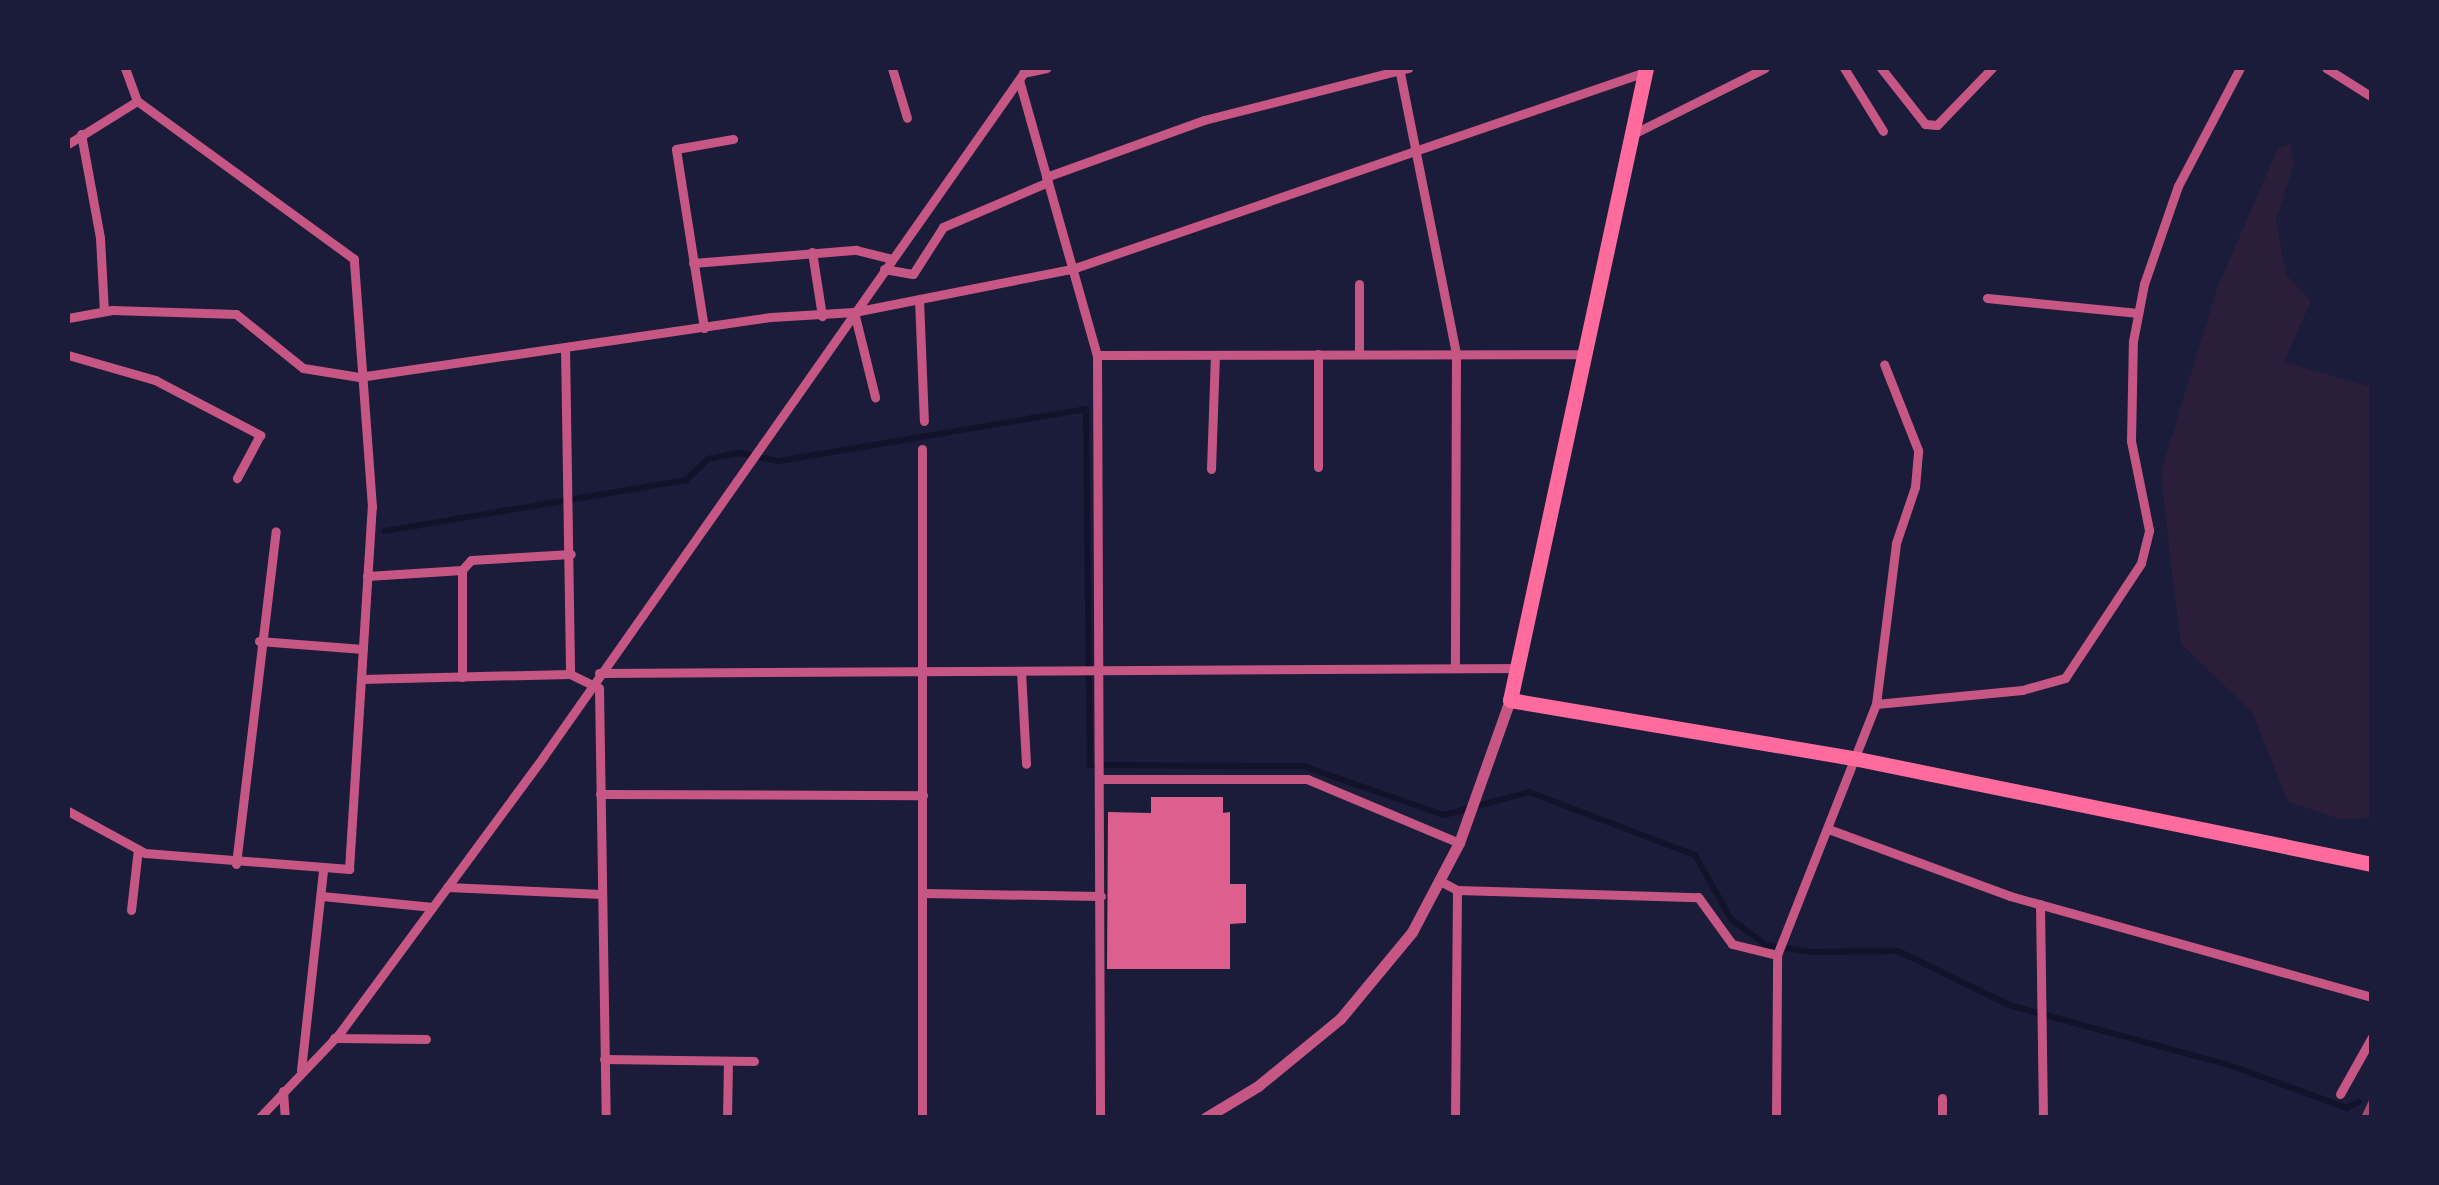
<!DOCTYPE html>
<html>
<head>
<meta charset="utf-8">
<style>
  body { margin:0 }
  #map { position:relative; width:2439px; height:1185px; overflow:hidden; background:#1b1b3a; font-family:Literata,serif }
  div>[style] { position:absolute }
  .green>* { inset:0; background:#2a1e3b }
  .stream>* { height:6px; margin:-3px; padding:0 3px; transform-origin:3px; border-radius:3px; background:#12122b }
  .building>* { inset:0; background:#dd5f8e }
  .minor>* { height:9px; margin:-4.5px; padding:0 4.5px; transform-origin:4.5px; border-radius:4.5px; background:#c65784 }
  .tertiary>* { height:11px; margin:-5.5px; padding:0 5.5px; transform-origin:5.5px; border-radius:5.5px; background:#c65784 }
  .trunk>* { height:15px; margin:-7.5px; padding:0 7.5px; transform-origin:7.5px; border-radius:7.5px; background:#ff6b9d }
  .rail>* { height:6px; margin:-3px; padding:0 3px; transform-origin:3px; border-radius:3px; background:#a44b75 }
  span { translate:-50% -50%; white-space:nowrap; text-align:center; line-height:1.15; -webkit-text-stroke:8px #1b1b3a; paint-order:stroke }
  .frame { position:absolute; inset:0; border:70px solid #1b1b3a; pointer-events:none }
</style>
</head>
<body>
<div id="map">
  <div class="green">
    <div style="clip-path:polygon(2290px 144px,2294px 164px,2276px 220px,2286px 275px,2311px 301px,2284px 362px,2368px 386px,2371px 378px,2371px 818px,2340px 819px,2288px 802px,2252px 712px,2181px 644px,2171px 565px,2161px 471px,2218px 286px,2278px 148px)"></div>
  </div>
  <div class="stream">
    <div style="left:385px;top:531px;width:305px;rotate:-9.6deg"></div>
    <div style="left:686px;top:480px;width:30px;rotate:-44deg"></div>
    <div style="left:708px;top:459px;width:33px;rotate:-11deg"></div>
    <div style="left:740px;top:453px;width:40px;rotate:12deg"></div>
    <div style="left:779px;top:461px;width:311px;rotate:-9.6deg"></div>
    <div style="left:1086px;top:409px;width:356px;rotate:89.4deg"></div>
    <div style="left:1090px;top:765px;width:213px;rotate:0.3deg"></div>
    <div style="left:1303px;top:766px;width:149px;rotate:19.2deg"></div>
    <div style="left:1444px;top:815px;width:88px;rotate:-15.1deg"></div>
    <div style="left:1529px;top:792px;width:178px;rotate:20.8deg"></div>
    <div style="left:1695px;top:855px;width:73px;rotate:60.6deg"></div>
    <div style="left:1731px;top:919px;width:44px;rotate:36.6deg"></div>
    <div style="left:1766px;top:945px;width:45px;rotate:9deg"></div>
    <div style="left:1810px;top:952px;width:88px;rotate:-0.7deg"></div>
    <div style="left:1898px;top:951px;width:123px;rotate:25.9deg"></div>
    <div style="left:2009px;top:1005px;width:228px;rotate:15.3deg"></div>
    <div style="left:2229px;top:1065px;width:126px;rotate:20deg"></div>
    <div style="left:2347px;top:1108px;width:13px;rotate:-29deg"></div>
  </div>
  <div class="building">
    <div style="clip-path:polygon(1151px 797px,1223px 797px,1223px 813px,1230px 812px,1230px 884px,1246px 884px,1246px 923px,1230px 924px,1230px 969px,1107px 969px,1108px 812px,1151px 813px)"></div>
  </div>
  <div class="minor">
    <div style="left:892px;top:68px;width:52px;rotate:73.3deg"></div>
    <div style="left:1399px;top:68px;width:292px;rotate:78.7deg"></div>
    <div style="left:1456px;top:354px;width:314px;rotate:90.2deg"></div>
    <div style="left:1844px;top:68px;width:74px;rotate:58.2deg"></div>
    <div style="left:1881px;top:68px;width:71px;rotate:51.8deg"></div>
    <div style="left:1925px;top:124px;width:12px;rotate:5deg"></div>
    <div style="left:1937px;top:125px;width:79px;rotate:-46deg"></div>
    <div style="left:2326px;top:68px;width:54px;rotate:32.2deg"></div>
    <div style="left:1023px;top:73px;width:24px;rotate:-12deg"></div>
    <div style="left:1019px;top:80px;width:286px;rotate:74.2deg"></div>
    <div style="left:1097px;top:355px;width:763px;rotate:89.77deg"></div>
    <div style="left:81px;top:134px;width:106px;rotate:79.6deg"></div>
    <div style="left:100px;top:238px;width:73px;rotate:86.9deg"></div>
    <div style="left:1629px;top:136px;width:152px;rotate:-26.6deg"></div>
    <div style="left:68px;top:144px;width:81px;rotate:-31.9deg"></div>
    <div style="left:1046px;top:177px;width:168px;rotate:-19.8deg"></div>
    <div style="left:1204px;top:120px;width:211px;rotate:-14.3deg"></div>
    <div style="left:812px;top:252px;width:65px;rotate:81.1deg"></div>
    <div style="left:693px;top:263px;width:164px;rotate:-4.6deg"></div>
    <div style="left:856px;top:250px;width:37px;rotate:14deg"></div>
    <div style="left:884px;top:269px;width:29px;rotate:10deg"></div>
    <div style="left:913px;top:274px;width:56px;rotate:-57.4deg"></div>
    <div style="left:943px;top:227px;width:114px;rotate:-23.2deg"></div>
    <div style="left:1359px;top:284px;width:70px;rotate:90deg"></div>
    <div style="left:1987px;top:298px;width:152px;rotate:5.7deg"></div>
    <div style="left:919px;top:299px;width:122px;rotate:87.7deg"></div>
    <div style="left:854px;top:312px;width:88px;rotate:76.1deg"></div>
    <div style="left:68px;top:318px;width:45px;rotate:-10.3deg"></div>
    <div style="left:112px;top:310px;width:124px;rotate:1.8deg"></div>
    <div style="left:236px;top:314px;width:86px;rotate:38.9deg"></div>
    <div style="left:303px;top:368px;width:57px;rotate:9.1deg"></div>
    <div style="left:359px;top:377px;width:416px;rotate:-8.3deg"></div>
    <div style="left:771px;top:317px;width:83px;rotate:-3.4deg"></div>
    <div style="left:854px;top:312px;width:222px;rotate:-11.2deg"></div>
    <div style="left:1072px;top:269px;width:606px;rotate:-18.97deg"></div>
    <div style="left:704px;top:328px;width:181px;rotate:-98.9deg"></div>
    <div style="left:676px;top:149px;width:58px;rotate:-10deg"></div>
    <div style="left:565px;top:348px;width:326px;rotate:89.1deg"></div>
    <div style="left:1318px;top:354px;width:113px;rotate:90deg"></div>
    <div style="left:68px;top:355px;width:91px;rotate:16deg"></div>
    <div style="left:155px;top:380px;width:119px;rotate:27.6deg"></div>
    <div style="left:260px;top:435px;width:49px;rotate:118.1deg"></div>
    <div style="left:1097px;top:355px;width:487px;rotate:-0.1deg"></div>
    <div style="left:1211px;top:469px;width:114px;rotate:-88deg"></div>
    <div style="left:367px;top:576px;width:95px;rotate:-3.6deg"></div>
    <div style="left:259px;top:641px;width:104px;rotate:4.4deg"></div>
    <div style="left:1021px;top:671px;width:93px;rotate:86.9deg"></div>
    <div style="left:599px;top:673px;width:921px;rotate:-0.31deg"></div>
    <div style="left:462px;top:677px;width:107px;rotate:-90deg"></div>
    <div style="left:462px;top:570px;width:13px;rotate:-48deg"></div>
    <div style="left:471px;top:560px;width:100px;rotate:-3.4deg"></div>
    <div style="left:361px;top:679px;width:209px;rotate:-1.4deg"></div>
    <div style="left:570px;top:674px;width:32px;rotate:26deg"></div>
    <div style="left:599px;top:688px;width:430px;rotate:89.1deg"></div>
    <div style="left:1876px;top:704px;width:162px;rotate:-82.9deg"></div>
    <div style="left:1896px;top:543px;width:59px;rotate:-71.3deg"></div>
    <div style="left:1915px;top:487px;width:37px;rotate:-85deg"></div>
    <div style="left:1918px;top:450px;width:92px;rotate:-111.6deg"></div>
    <div style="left:1101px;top:779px;width:206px"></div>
    <div style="left:1307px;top:779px;width:165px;rotate:22.8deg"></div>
    <div style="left:600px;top:794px;width:323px;rotate:0.2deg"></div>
    <div style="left:68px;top:811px;width:88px;rotate:28.6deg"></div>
    <div style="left:145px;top:853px;width:205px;rotate:4.5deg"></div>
    <div style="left:349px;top:869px;width:363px;rotate:-86.4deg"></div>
    <div style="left:372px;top:507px;width:249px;rotate:-94.2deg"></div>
    <div style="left:354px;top:259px;width:268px;rotate:-143.9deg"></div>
    <div style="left:137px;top:101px;width:35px;rotate:-110deg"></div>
    <div style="left:1831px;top:830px;width:191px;rotate:20.2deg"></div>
    <div style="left:2010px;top:896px;width:376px;rotate:15.6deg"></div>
    <div style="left:236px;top:864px;width:335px;rotate:-83.2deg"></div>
    <div style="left:1442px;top:882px;width:17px;rotate:28deg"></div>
    <div style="left:1457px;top:890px;width:228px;rotate:90.5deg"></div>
    <div style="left:447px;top:887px;width:155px;rotate:2.6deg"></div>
    <div style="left:1457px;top:890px;width:241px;rotate:1.7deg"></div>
    <div style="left:1698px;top:897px;width:58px;rotate:54.1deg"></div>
    <div style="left:1732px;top:944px;width:46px;rotate:13.7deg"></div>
    <div style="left:924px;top:893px;width:177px;rotate:1deg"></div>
    <div style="left:322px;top:896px;width:111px;rotate:5.7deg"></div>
    <div style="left:2040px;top:904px;width:214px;rotate:89.2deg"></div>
    <div style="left:131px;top:910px;width:61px;rotate:-83.5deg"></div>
    <div style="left:334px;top:1038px;width:92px;rotate:0.6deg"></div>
    <div style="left:604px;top:1059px;width:150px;rotate:0.8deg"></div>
    <div style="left:301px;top:1070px;width:200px;rotate:-83.7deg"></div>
    <div style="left:283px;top:1091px;width:27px;rotate:86deg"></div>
    <div style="left:2340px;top:1094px;width:65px;rotate:-60.7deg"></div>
    <div style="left:1942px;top:1098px;width:20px;rotate:90deg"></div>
    <div style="left:259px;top:1118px;width:116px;rotate:-46.4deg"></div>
    <div style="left:339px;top:1034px;width:344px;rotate:-53.6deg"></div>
    <div style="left:543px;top:757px;width:842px;rotate:-54.91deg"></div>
    <div style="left:727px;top:1118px;width:56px;rotate:-89deg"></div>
    <div style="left:922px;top:1118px;width:669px;rotate:-90deg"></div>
    <div style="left:1776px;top:1118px;width:163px;rotate:-89.6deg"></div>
    <div style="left:1777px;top:955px;width:270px;rotate:-68.5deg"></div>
    <div style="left:1876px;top:704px;width:147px;rotate:-5.5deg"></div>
    <div style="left:2022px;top:690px;width:45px;rotate:-15.6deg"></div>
    <div style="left:2065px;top:678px;width:138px;rotate:-56.5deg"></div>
    <div style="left:2141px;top:563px;width:34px;rotate:-76deg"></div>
    <div style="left:2149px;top:530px;width:91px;rotate:-101.4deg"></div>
    <div style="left:2131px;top:441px;width:100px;rotate:-88.9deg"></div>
    <div style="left:2133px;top:341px;width:58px;rotate:-79.1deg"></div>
    <div style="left:2144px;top:284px;width:104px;rotate:-70.9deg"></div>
    <div style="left:2178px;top:186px;width:133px;rotate:-62.3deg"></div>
  </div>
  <div class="tertiary">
    <div style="left:1205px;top:1118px;width:62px;rotate:-31.1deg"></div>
    <div style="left:1258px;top:1086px;width:106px;rotate:-39.3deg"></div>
    <div style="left:1340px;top:1019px;width:113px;rotate:-50.4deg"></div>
    <div style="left:1412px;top:932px;width:101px;rotate:-62.2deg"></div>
    <div style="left:1459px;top:843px;width:152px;rotate:-70.4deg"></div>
  </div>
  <div class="trunk">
    <div style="left:1646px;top:68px;width:646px;rotate:102.14deg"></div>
    <div style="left:1510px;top:700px;width:348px;rotate:9.6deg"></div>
    <div style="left:1853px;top:758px;width:530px;rotate:11.54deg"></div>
  </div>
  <div class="rail">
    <div style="left:2364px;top:1118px;width:19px;rotate:-65deg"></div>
  </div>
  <div class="frame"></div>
</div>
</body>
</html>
